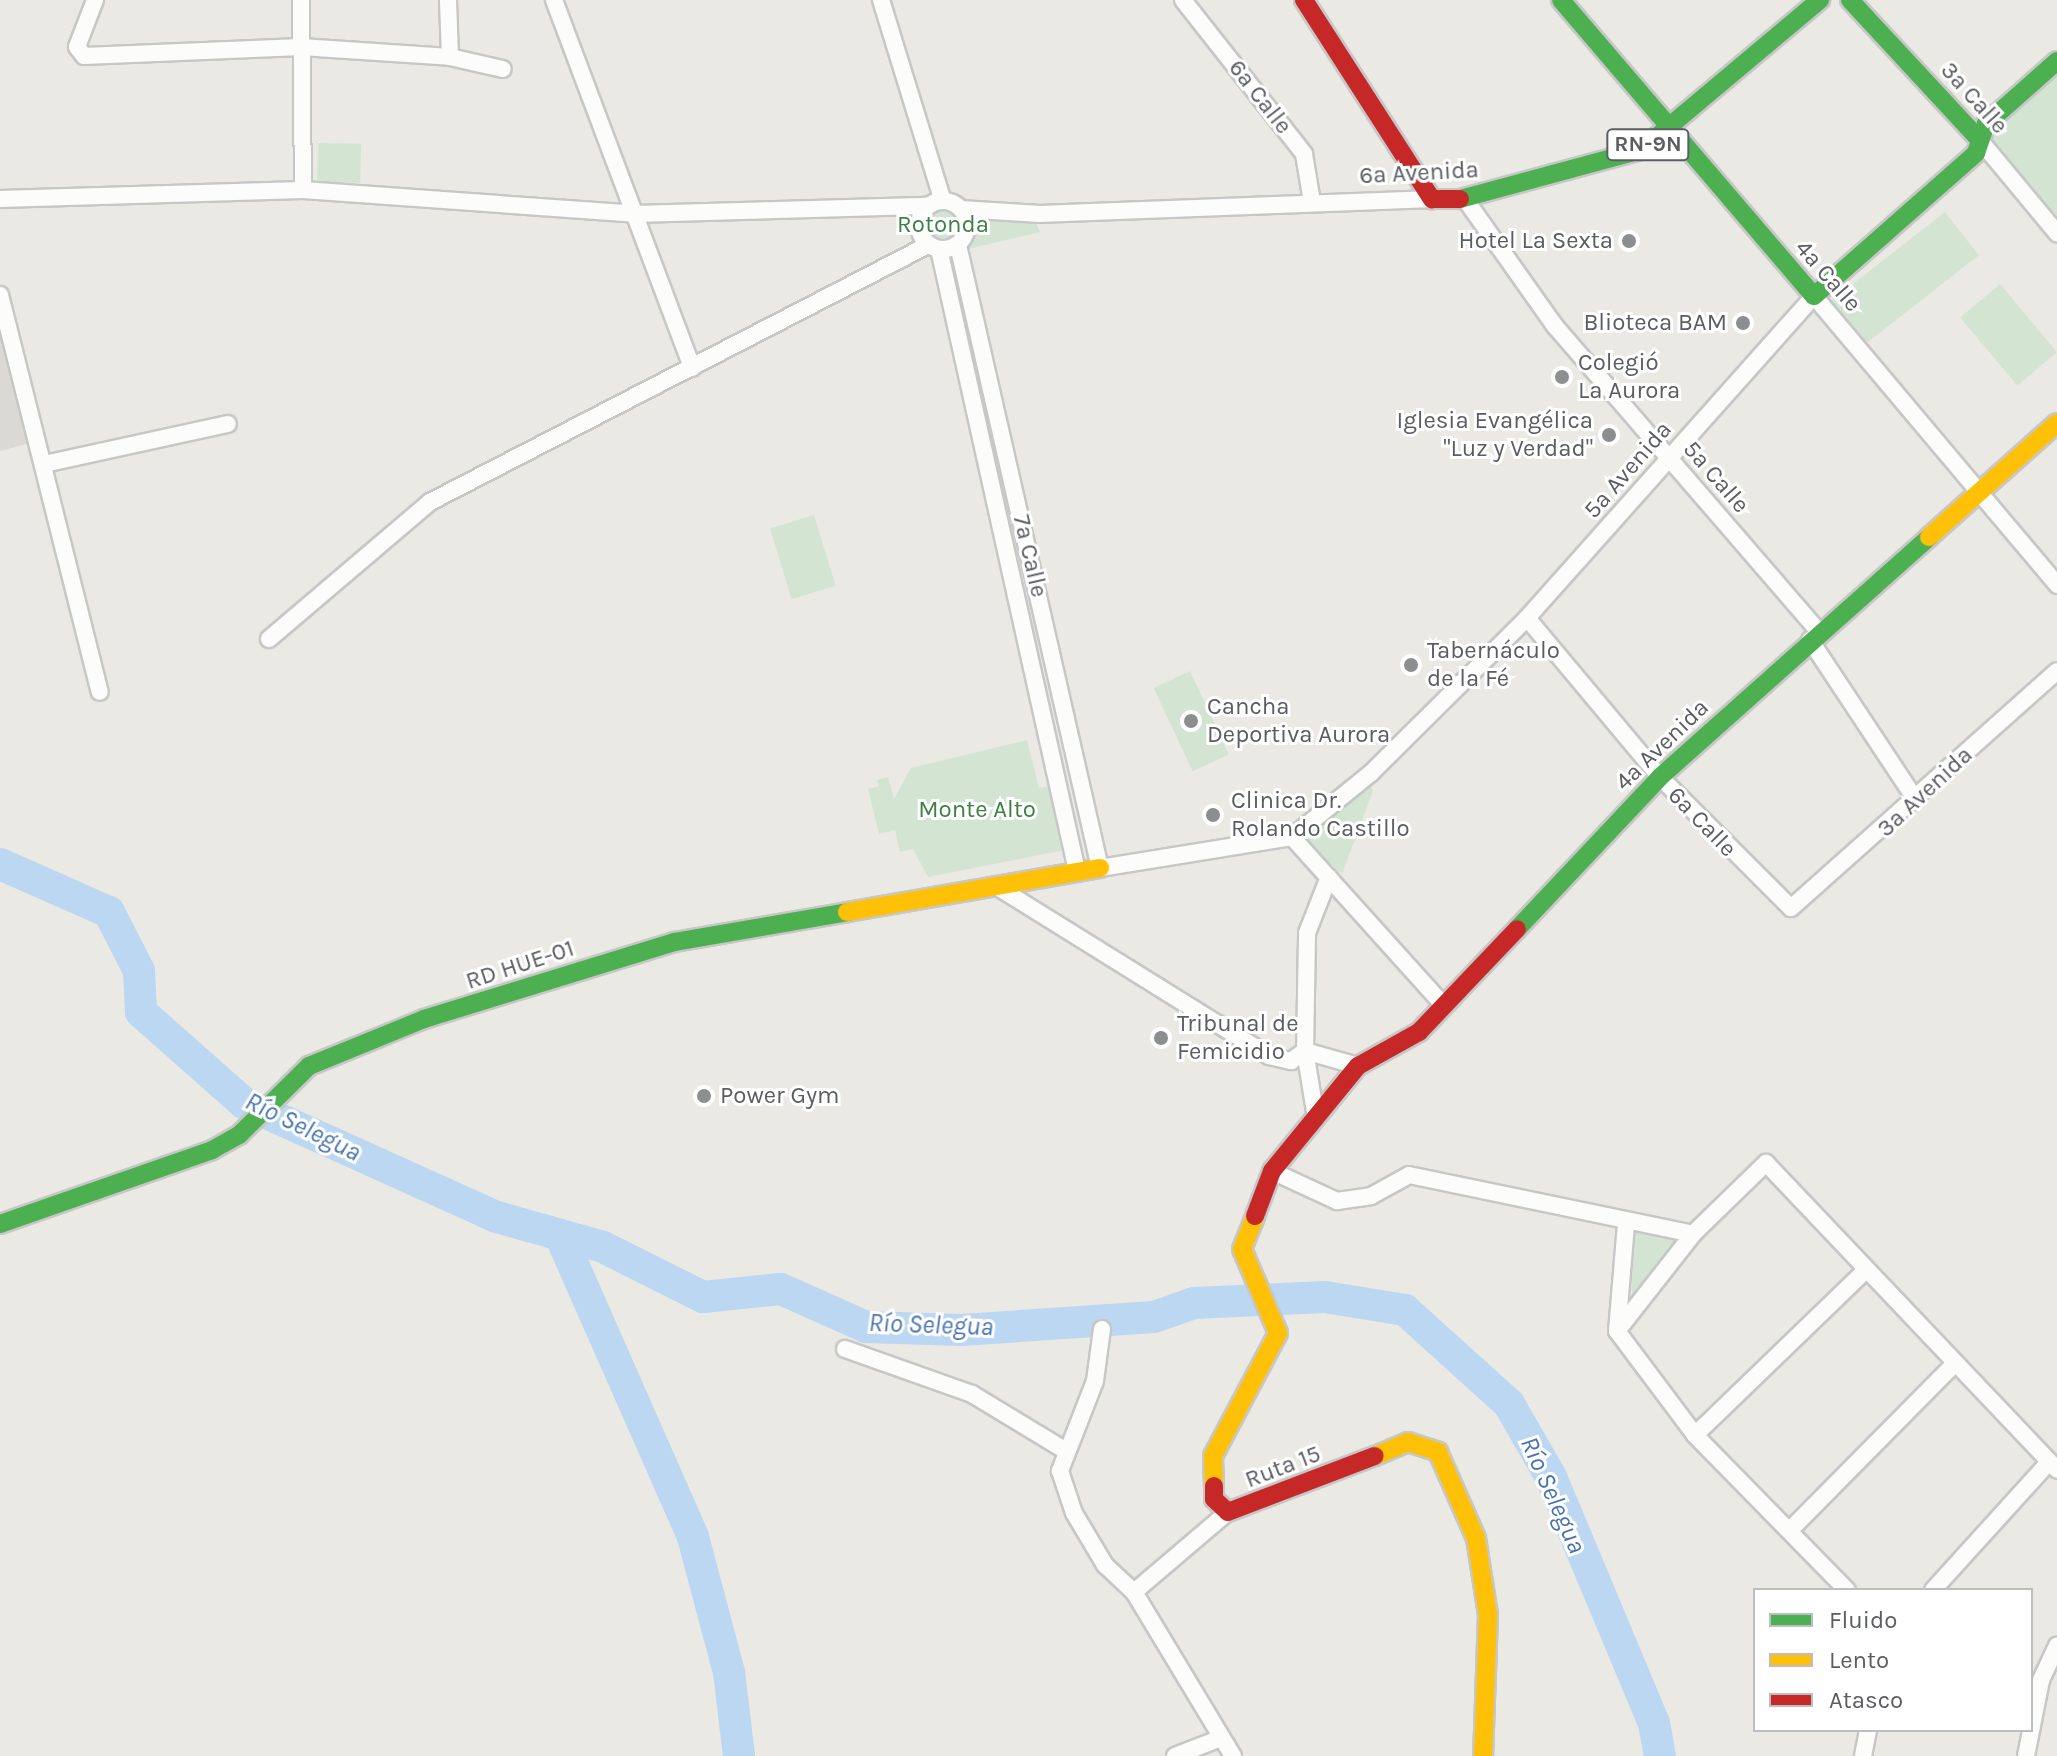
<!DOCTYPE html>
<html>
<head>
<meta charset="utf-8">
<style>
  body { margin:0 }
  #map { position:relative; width:2057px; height:1756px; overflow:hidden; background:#eae9e4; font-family:Karla,sans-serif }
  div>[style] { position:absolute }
  .education>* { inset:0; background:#dad9d3 }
  .green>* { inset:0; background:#d3e5d2; transform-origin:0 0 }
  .round { border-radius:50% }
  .river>* { height:32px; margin:-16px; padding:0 16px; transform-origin:16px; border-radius:16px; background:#bbd7f1 }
  .roads { filter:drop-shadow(2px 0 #c7c7c7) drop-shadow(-2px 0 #c7c7c7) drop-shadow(0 2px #c7c7c7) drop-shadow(0 -2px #c7c7c7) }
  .street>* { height:16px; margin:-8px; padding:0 8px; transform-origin:8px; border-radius:8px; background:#fcfcfb }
  .street>.ring { margin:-8px; padding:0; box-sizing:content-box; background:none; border:16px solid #fcfcfb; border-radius:50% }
  .fast>* { height:18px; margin:-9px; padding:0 9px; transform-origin:9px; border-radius:9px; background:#4caf50 }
  .slow>* { height:18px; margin:-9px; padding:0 9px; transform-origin:9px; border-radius:9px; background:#ffc107 }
  .jam>* { height:18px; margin:-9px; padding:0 9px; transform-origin:9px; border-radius:9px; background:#c62828 }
  .dots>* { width:22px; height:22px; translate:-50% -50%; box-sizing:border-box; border:4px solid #fff; border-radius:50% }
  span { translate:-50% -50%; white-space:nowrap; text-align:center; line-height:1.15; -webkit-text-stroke:6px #fff; paint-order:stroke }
  .shield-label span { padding:2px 6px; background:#fff; border:2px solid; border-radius:6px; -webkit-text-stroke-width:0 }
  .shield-label { font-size:22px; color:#5b5d62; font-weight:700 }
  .street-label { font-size:24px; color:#5b5d62 }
  .park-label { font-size:24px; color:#3c8043 }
  .poi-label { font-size:24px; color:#5b5d62 }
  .right { translate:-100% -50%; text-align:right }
  .left { translate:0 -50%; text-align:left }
  .water-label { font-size:26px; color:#4974b0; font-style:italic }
  .legend { position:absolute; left:1753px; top:1588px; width:280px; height:144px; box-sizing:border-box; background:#fff; border:2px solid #bdbec0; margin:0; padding:10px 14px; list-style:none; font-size:24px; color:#5b5d62 }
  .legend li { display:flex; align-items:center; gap:16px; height:40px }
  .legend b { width:40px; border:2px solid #bdbec0 }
</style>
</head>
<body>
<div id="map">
  <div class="education">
    <div style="clip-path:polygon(0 321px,30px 443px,0 451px)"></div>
  </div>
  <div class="green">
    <div style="clip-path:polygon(2057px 68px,2057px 230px,1983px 140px)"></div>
    <div style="left:318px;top:143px;width:43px;height:39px;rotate:1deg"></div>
    <div class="round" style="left:919px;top:201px;width:48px;height:48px"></div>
    <div style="left:1945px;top:212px;width:55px;height:144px;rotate:52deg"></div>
    <div style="clip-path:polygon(975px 218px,1034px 218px,1040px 232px,968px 249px)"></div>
    <div style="left:2000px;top:284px;width:89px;height:52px;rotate:50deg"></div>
    <div style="left:814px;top:515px;width:74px;height:46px;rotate:73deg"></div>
    <div style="left:1190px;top:671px;width:92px;height:40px;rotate:65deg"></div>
    <div style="clip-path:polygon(1027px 740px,1039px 788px,1050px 786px,1065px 850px,928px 877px,913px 849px,900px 852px,895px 830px,879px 834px,868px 789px,879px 786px,877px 780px,888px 777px,894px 799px,911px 768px)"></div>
    <div style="clip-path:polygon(1370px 780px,1373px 791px,1342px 874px,1304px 839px)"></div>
    <div style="clip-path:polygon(1629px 1228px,1682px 1241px,1632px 1299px)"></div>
  </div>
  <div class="river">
    <div style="left:0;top:864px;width:119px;rotate:23.8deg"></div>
    <div style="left:109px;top:912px;width:66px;rotate:63deg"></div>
    <div style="left:139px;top:971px;width:41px;rotate:87.2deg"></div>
    <div style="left:141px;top:1012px;width:137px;rotate:41.5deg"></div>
    <div style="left:244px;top:1103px;width:277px;rotate:24.3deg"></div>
    <div style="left:497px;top:1217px;width:110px;rotate:15.8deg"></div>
    <div style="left:603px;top:1247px;width:112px;rotate:26.6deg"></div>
    <div style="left:703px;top:1297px;width:78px;rotate:-5.9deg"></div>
    <div style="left:781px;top:1289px;width:93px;rotate:24.1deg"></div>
    <div style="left:866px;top:1327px;width:96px;rotate:1.8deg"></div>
    <div style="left:962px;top:1330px;width:192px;rotate:-3.9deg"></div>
    <div style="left:1154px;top:1317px;width:42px;rotate:-19.3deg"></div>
    <div style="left:1194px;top:1303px;width:131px;rotate:-2.6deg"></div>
    <div style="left:1325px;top:1297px;width:81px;rotate:9.2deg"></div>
    <div style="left:1405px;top:1310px;width:140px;rotate:42.1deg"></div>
    <div style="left:1509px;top:1404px;width:84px;rotate:60.1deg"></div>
    <div style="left:1551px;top:1477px;width:267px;rotate:67.3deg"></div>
    <div style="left:1654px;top:1723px;width:34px;rotate:80deg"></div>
    <div style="left:560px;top:1235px;width:330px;rotate:66.2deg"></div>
    <div style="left:693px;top:1537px;width:140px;rotate:75.1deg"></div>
    <div style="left:729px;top:1672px;width:85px;rotate:83.2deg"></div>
  </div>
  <div class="roads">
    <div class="street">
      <div style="left:95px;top:0;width:50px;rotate:111deg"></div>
      <div style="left:77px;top:47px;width:11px;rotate:52deg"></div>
      <div style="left:84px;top:56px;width:217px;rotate:-2.4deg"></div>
      <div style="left:301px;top:47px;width:149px;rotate:3.8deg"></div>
      <div style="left:450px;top:57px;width:54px;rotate:12.8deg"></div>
      <div style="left:301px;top:0;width:190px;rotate:89.4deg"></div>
      <div style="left:448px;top:0;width:57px;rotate:88deg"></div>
      <div style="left:554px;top:0;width:393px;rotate:69.4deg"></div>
      <div style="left:881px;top:0;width:210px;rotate:72.9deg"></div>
      <div style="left:1183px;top:0;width:196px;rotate:51.8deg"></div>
      <div style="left:1304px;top:154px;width:49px;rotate:80.5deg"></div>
      <div style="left:1978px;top:138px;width:124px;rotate:50.3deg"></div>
      <div style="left:0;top:199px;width:303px;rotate:-1.7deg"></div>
      <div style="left:303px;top:190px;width:333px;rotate:4.1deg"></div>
      <div style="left:635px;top:214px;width:293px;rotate:-1.6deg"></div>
      <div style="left:1465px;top:199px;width:156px;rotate:54.7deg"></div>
      <div style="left:1555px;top:326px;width:403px;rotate:49.2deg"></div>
      <div class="ring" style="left:919px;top:201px;width:32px;height:32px"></div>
      <div style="left:961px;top:209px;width:79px;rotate:3.6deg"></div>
      <div style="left:1040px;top:214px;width:392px;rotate:-2.2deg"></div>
      <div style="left:958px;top:245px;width:639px;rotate:77.16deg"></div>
      <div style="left:1100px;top:868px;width:194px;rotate:-9.2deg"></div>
      <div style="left:939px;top:249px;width:637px;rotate:77.49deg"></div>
      <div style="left:0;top:295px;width:409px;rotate:75.9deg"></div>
      <div style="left:44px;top:464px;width:188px;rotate:-12.3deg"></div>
      <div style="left:1527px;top:618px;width:207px;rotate:50.1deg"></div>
      <div style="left:1660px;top:777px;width:185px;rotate:45deg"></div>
      <div style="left:1791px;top:908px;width:356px;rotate:-41.7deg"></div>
      <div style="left:269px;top:639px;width:211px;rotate:-40.4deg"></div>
      <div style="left:430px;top:502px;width:560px;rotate:-27.3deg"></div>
      <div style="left:1810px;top:640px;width:192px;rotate:56.5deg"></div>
      <div style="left:1292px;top:837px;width:102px;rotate:-39deg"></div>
      <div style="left:1371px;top:773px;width:220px;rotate:-44.8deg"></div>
      <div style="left:1527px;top:618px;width:431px;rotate:-48.3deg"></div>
      <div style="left:1814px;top:296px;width:378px;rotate:49.9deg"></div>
      <div style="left:1292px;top:837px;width:227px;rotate:48deg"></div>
      <div style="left:996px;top:886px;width:322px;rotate:31.9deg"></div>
      <div style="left:1269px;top:1056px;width:23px;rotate:13deg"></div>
      <div style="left:1291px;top:1061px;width:17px;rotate:-36deg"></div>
      <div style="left:1305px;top:1051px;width:55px;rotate:15.8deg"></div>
      <div style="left:1315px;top:1112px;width:62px;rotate:-99.3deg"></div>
      <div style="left:1305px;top:1051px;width:118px;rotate:-89deg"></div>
      <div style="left:1307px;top:933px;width:60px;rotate:-68.6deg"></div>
      <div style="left:1272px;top:1171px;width:72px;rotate:24.8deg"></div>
      <div style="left:1337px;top:1201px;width:34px;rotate:-8deg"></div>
      <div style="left:1371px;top:1196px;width:43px;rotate:-28.9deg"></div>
      <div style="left:1409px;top:1175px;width:290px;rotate:11.7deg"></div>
      <div style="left:1626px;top:1224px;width:107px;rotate:94.8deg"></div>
      <div style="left:1617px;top:1331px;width:130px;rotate:53.1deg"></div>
      <div style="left:1695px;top:1435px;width:217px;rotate:45.6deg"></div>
      <div style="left:1102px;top:1329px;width:52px;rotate:97.7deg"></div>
      <div style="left:1095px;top:1381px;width:97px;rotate:111.3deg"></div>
      <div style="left:1060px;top:1471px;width:44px;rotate:71.6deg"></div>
      <div style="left:1074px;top:1513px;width:61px;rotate:59.2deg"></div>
      <div style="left:1105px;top:1565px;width:40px;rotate:43deg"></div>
      <div style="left:1134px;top:1592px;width:192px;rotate:58.9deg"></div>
      <div style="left:1617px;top:1331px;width:123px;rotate:-51.9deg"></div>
      <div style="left:1693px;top:1234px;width:102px;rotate:-44.2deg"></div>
      <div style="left:1766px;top:1163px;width:423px;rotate:46.5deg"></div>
      <div style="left:845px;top:1349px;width:135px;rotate:19.5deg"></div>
      <div style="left:972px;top:1394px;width:110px;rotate:31.2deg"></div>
      <div style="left:1695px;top:1435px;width:238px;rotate:-44deg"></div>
      <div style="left:1791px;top:1529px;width:233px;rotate:-45.3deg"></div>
      <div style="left:1933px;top:1590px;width:173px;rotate:-47.8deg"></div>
      <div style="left:1134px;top:1592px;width:123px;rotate:-40.4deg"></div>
      <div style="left:1175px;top:1756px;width:49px;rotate:-21.4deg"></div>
      <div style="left:1863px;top:1756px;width:26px;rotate:-79deg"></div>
      <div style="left:2026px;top:1756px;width:77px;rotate:-78.8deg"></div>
      <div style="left:2041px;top:1680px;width:38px;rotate:-65deg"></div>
    </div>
    <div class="fast">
      <div style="left:1561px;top:0;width:389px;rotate:49.5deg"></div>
      <div style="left:1814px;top:296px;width:216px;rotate:-41.4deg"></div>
      <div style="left:1976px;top:153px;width:31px;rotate:-71deg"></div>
      <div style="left:1986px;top:124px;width:95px;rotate:-41.6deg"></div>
      <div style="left:1850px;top:0;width:188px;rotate:47.2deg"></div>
      <div style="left:1460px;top:199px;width:188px;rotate:-15.1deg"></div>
      <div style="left:1641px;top:150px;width:234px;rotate:-40deg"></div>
      <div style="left:1517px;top:929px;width:209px;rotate:-46.7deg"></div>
      <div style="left:1660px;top:777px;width:361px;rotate:-41.7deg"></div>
      <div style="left:0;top:1224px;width:225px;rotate:-19.2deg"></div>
      <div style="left:212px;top:1150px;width:31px;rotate:-29deg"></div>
      <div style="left:239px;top:1135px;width:98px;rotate:-44.6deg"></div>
      <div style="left:309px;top:1066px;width:124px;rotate:-22.2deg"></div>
      <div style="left:424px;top:1019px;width:262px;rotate:-17.1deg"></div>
      <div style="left:674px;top:942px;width:176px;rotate:-9.8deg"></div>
    </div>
    <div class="slow">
      <div style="left:1929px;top:537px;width:171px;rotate:-41.7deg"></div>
      <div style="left:847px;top:912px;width:257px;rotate:-9.9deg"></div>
      <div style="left:1375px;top:1456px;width:36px;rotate:-23deg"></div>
      <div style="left:1408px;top:1442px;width:32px;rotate:18deg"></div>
      <div style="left:1438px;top:1452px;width:94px;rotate:66.2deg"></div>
      <div style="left:1476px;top:1538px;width:78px;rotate:81.1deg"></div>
      <div style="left:1488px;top:1615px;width:141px;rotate:92deg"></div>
      <div style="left:1214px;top:1486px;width:30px;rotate:-92deg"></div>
      <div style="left:1213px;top:1456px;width:139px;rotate:-62.1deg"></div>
      <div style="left:1278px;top:1333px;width:91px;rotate:-113.2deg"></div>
      <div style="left:1242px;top:1249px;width:35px;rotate:-68deg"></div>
    </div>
    <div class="jam">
      <div style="left:1304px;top:0;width:237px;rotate:57.3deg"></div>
      <div style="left:1432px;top:199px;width:28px"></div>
      <div style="left:1255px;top:1216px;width:48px;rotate:-69.3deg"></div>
      <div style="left:1272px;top:1171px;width:136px;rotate:-50.7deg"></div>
      <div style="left:1358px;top:1066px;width:70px;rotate:-29.1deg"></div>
      <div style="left:1419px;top:1032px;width:142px;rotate:-46.4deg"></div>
      <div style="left:1214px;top:1486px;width:13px;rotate:90deg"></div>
      <div style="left:1214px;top:1499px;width:19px;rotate:43deg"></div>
      <div style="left:1228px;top:1512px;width:157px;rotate:-20.9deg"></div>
    </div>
  </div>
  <div class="dots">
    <div style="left:1629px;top:241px;background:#8d8e90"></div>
    <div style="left:1743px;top:323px;background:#8d8e90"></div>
    <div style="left:1562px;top:377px;background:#8d8e90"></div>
    <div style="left:1609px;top:435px;background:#8d8e90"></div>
    <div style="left:1411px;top:665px;background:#8d8e90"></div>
    <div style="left:1191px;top:721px;background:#8d8e90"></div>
    <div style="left:1213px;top:815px;background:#8d8e90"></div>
    <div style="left:1161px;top:1038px;background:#8d8e90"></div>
    <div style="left:704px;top:1096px;background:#8d8e90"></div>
  </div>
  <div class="shield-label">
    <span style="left:1648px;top:145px">RN-9N</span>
  </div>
  <div class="street-label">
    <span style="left:1260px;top:97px;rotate:52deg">6a Calle</span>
    <span style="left:1974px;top:98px;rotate:48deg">3a Calle</span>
    <span style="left:1419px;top:173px;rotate:-3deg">6a Avenida</span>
    <span style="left:1828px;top:276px;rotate:49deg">4a Calle</span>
    <span style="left:1628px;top:470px;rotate:-49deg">5a Avenida</span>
    <span style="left:1716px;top:477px;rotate:49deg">5a Calle</span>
    <span style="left:1030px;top:556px;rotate:77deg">7a Calle</span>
    <span style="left:1662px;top:745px;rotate:-44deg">4a Avenida</span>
    <span style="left:1925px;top:792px;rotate:-43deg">3a Avenida</span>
    <span style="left:1702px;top:822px;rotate:46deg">6a Calle</span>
    <span style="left:520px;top:965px;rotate:-18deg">RD HUE-01</span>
    <span style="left:1283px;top:1467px;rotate:-21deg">Ruta 15</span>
  </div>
  <div class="park-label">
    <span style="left:943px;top:225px">Rotonda</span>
    <span style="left:977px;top:810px">Monte Alto</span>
  </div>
  <div class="poi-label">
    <span class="right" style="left:1613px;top:241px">Hotel La Sexta</span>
    <span class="right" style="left:1727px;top:323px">Blioteca BAM</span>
    <span class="left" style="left:1578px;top:377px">Colegió<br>La Aurora</span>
    <span class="right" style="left:1593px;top:435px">Iglesia Evangélica<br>"Luz y Verdad"</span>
    <span class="left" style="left:1427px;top:665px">Tabernáculo<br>de la Fé</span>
    <span class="left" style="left:1207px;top:721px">Cancha<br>Deportiva Aurora</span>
    <span class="left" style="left:1231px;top:815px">Clinica Dr.<br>Rolando Castillo</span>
    <span class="left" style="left:1177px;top:1038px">Tribunal de<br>Femicidio</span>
    <span class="left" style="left:720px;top:1096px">Power Gym</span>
  </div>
  <div class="water-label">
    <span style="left:303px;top:1127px;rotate:26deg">Río Selegua</span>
    <span style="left:931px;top:1325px;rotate:2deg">Río Selegua</span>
    <span style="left:1553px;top:1495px;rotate:66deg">Río Selegua</span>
  </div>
  <ul class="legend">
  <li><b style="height:10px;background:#4caf50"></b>Fluido</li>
  <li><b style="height:10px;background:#ffc107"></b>Lento</li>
  <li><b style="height:10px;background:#c62828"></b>Atasco</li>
  </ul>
</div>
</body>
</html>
